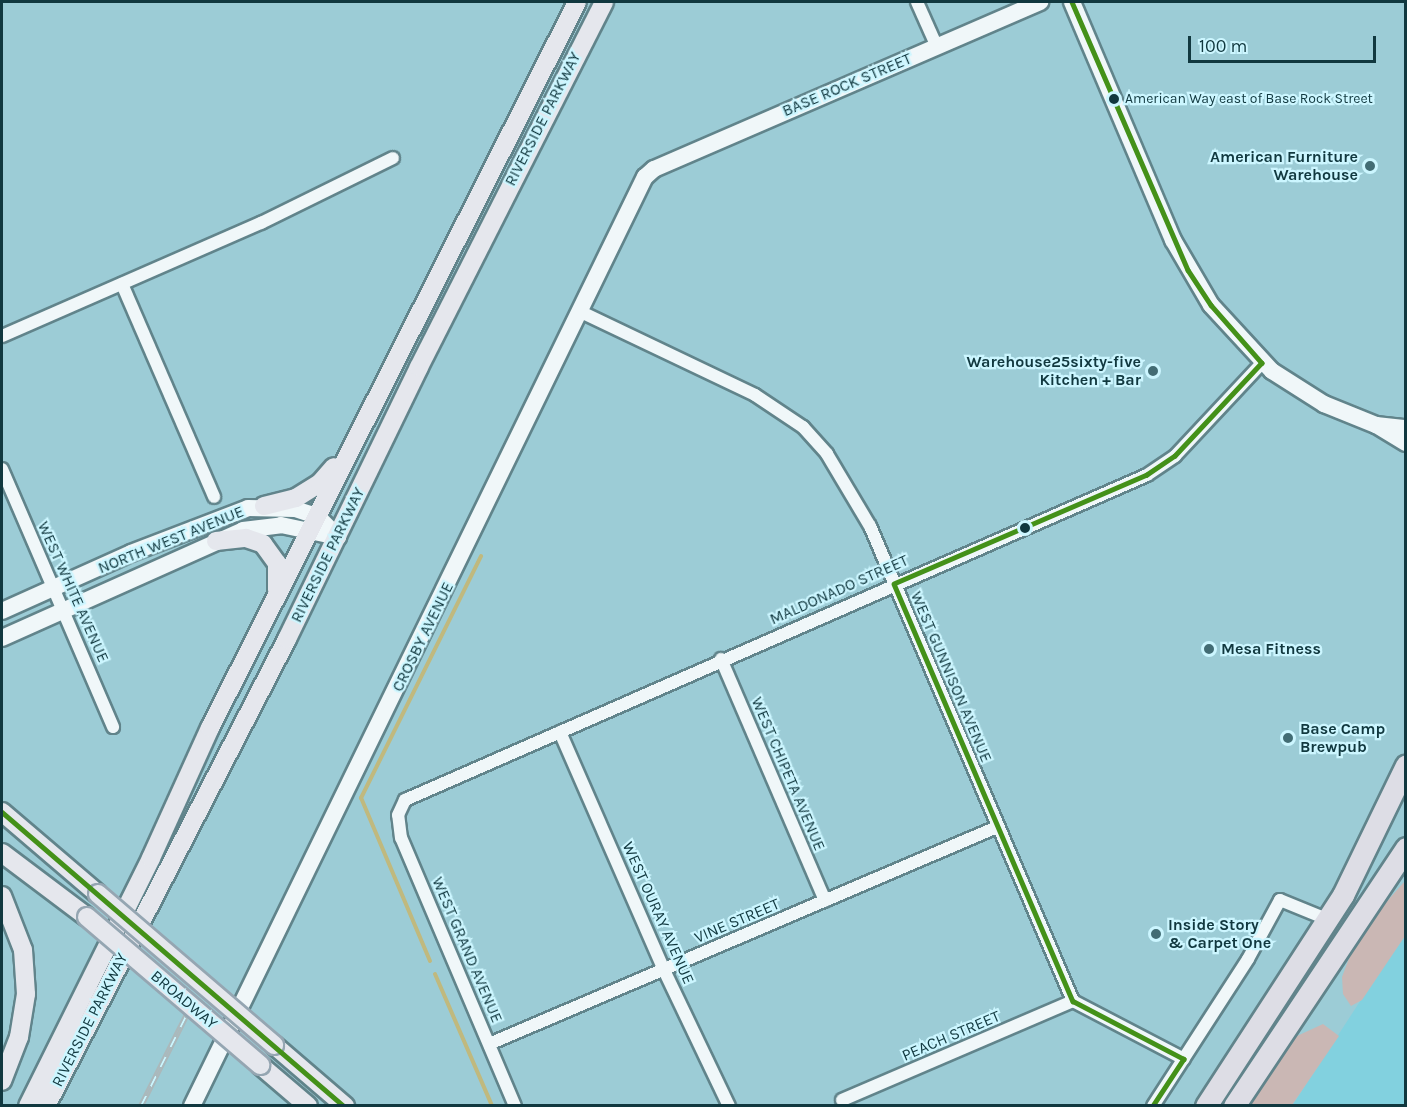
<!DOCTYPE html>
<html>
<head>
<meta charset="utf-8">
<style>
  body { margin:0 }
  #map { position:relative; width:1407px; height:1107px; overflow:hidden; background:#9cccd6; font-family:Karla,sans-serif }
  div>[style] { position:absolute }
  .built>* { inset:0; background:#82d1df }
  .green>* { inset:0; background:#cab7b4 }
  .stream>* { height:4px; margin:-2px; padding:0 2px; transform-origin:2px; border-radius:2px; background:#c0b97e }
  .roads { filter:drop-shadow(2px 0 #61848b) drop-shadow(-2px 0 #61848b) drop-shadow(0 2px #61848b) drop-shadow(0 -2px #61848b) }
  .street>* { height:12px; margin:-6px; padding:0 6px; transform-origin:6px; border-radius:6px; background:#f0f7f9 }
  .secondary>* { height:16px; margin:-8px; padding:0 8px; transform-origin:8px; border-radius:8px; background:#f0f7f9 }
  .primary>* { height:18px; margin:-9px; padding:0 9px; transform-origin:9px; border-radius:9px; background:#e5e7ed }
  .highway>* { height:21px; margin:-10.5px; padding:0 10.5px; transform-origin:10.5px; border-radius:10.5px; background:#dddde5 }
  .rail>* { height:6px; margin-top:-3px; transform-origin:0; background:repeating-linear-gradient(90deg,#ccf6ff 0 11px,#abb8bb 0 22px); box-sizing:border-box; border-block:2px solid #abb8bb }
  .bridges { filter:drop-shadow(2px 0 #95a6b2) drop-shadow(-2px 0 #95a6b2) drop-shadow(0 2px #95a6b2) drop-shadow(0 -2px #95a6b2) }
  .primary-bridge>* { height:18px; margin:-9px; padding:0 9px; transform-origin:9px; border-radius:9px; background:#e5e7ed }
  .bus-1>* { height:4.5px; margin:-2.25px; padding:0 2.25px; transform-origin:2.25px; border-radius:2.25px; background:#449119 }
  .dots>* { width:16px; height:16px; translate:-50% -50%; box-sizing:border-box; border:3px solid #ccf6ff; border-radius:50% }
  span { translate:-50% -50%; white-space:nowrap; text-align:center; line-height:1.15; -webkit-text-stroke:4.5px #ccf6ff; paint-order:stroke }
  .bus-label { font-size:14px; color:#11383f }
  .left { translate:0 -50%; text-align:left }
  .street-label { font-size:16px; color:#11383f }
  .poi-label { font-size:16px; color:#11383f; font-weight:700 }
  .right { translate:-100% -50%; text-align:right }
  .frame { position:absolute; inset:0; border:3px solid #11383f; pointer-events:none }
  .scale { position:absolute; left:1188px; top:36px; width:188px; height:27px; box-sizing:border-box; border:3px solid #11383f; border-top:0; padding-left:8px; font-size:18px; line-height:21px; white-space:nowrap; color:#11383f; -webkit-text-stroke:4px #ccf6ff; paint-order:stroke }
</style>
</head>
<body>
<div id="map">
  <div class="built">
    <div style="clip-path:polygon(1405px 936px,1405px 1105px,1292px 1106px,1370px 986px)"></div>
  </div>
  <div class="green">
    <div style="clip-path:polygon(1405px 881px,1405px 936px,1362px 1000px,1351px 1006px,1343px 994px,1342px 977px,1351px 953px,1373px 917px)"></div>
    <div style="clip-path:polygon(1323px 1024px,1339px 1036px,1292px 1105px,1249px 1105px,1297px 1036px)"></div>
  </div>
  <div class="stream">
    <div style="left:430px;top:961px;width:177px;rotate:-112.9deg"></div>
    <div style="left:361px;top:798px;width:270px;rotate:-63.6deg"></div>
    <div style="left:435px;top:974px;width:144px;rotate:66.6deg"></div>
  </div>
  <div class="roads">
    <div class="street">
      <div style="left:917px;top:2px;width:49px;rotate:66deg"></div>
      <div style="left:122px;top:284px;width:232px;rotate:66.6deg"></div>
      <div style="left:579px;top:311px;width:195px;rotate:25.5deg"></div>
      <div style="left:755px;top:395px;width:58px;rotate:33.7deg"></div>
      <div style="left:803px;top:427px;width:36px;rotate:48deg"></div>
      <div style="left:827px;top:454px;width:84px;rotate:59.2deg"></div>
      <div style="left:870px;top:526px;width:517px;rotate:66.86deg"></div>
      <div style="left:1073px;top:1001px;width:125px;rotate:27.6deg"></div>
      <div style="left:2px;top:336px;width:283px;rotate:-23.6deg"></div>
      <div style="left:261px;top:223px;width:147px;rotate:-26.2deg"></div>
      <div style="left:2px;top:469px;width:281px;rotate:66.7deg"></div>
      <div style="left:721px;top:659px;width:263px;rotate:66.7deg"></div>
      <div style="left:560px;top:732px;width:260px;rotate:66.4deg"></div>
      <div style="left:664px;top:970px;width:151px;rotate:64.5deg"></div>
      <div style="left:489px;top:1044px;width:552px;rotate:-23.13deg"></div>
      <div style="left:842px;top:1100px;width:251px;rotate:-23.2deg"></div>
      <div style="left:515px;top:1106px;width:291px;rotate:-113deg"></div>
      <div style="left:401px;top:838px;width:23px;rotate:-97deg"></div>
      <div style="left:398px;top:815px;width:17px;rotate:-65deg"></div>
      <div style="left:405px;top:800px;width:810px;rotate:-23.65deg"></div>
      <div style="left:1147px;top:475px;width:34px;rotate:-34deg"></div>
      <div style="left:1175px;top:456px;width:127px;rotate:-46.9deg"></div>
      <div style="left:1153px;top:1106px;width:175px;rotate:-57.1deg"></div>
      <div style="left:1248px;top:959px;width:67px;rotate:-61.5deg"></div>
      <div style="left:1280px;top:900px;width:53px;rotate:22.2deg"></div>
    </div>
    <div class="secondary">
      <div style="left:1072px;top:2px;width:259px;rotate:67deg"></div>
      <div style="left:1173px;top:240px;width:75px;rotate:59.7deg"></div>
      <div style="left:1211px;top:305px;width:90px;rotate:47.3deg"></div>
      <div style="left:1272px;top:371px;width:62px;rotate:32.4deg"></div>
      <div style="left:1324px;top:404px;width:56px;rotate:22deg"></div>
      <div style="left:1376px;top:425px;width:35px;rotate:31deg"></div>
      <div style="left:1376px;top:425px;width:30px;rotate:6deg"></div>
      <div style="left:2px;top:611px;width:141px;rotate:-24.2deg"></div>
      <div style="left:131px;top:553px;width:125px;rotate:-21deg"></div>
      <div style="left:248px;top:508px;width:47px;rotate:1.2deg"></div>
      <div style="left:295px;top:509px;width:23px;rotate:18deg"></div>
      <div style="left:317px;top:516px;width:30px;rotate:45deg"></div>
      <div style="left:2px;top:638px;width:264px;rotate:-24.1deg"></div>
      <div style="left:243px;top:530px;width:38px;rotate:-7deg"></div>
      <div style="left:281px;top:525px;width:58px;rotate:11.9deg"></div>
      <div style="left:192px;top:1106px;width:1034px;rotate:-64.01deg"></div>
      <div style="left:645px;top:177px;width:12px;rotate:-42deg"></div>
      <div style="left:654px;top:169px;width:421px;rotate:-23.4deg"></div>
    </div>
    <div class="primary">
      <div style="left:264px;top:506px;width:33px;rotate:-14deg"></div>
      <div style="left:296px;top:498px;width:28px;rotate:-32deg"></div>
      <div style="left:320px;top:483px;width:21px;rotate:-49deg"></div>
      <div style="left:216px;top:541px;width:30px;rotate:-6deg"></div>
      <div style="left:246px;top:538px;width:18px;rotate:19deg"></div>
      <div style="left:263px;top:544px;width:24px;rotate:54deg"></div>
      <div style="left:277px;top:563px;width:27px;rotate:90deg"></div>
      <div style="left:2px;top:812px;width:126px;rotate:40.5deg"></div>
      <div style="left:2px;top:853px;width:106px;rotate:37deg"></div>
      <div style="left:2px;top:896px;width:58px;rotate:68.7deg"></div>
      <div style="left:23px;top:950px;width:44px;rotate:86.1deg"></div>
      <div style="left:26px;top:994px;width:44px;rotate:99.2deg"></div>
      <div style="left:19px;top:1037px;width:47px;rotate:111.1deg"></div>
      <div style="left:274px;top:1045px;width:94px;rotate:40.7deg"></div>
      <div style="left:260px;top:1065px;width:63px;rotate:40.5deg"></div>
      <div style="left:28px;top:1106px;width:277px;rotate:-63.6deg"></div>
      <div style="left:151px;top:858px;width:143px;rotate:-65.6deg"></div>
      <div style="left:210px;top:728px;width:813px;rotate:-63.18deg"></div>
      <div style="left:46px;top:1106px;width:526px;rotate:-62.7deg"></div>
      <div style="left:287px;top:639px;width:302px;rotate:-64.1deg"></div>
      <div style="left:419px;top:367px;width:409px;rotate:-63.1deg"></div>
    </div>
    <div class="highway">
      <div style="left:1206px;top:1106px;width:252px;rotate:-57deg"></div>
      <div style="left:1343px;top:895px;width:144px;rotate:-64.1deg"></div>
      <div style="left:1234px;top:1106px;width:310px;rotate:-56.3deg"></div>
    </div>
  </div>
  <div class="rail">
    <div style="left:141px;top:1106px;width:107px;rotate:-63.4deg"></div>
  </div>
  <div class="bridges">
    <div class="primary-bridge">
      <div style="left:98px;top:894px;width:232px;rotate:40.6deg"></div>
      <div style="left:87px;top:917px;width:228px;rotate:40.5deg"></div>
    </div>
  </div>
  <div class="bus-1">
    <div style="left:1072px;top:2px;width:292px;rotate:66.6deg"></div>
    <div style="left:1188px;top:270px;width:42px;rotate:56.7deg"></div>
    <div style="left:1211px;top:305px;width:77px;rotate:48.7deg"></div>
    <div style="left:1262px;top:363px;width:127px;rotate:133.1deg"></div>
    <div style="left:1175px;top:456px;width:34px;rotate:146deg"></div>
    <div style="left:1147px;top:475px;width:275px;rotate:156.7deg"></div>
    <div style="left:894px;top:584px;width:454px;rotate:66.8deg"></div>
    <div style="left:1073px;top:1001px;width:125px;rotate:27.6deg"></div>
    <div style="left:1184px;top:1059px;width:56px;rotate:123.4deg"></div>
    <div style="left:2px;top:812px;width:451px;rotate:40.7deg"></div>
  </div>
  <div class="dots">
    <div style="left:1114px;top:99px;background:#11383f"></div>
    <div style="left:1370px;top:166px;background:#426c74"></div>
    <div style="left:1153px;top:371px;background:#426c74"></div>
    <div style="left:1025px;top:528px;background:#11383f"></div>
    <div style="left:1209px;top:649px;background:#426c74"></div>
    <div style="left:1288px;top:738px;background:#426c74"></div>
    <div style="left:1156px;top:934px;background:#426c74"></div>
  </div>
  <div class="bus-label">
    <span class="left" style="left:1125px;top:99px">American Way east of Base Rock Street</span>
  </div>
  <div class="street-label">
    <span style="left:847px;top:85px;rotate:-23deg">BASE ROCK STREET</span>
    <span style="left:543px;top:119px;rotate:-63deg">RIVERSIDE PARKWAY</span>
    <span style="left:171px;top:540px;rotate:-22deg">NORTH WEST AVENUE</span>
    <span style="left:328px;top:555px;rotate:-64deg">RIVERSIDE PARKWAY</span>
    <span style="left:839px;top:590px;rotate:-24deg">MALDONADO STREET</span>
    <span style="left:73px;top:592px;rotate:66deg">WEST WHITE AVENUE</span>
    <span style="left:423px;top:637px;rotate:-64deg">CROSBY AVENUE</span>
    <span style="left:951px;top:677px;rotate:67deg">WEST GUNNISON AVENUE</span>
    <span style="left:788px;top:774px;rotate:67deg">WEST CHIPETA AVENUE</span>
    <span style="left:658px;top:913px;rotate:66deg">WEST OURAY AVENUE</span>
    <span style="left:737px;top:921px;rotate:-23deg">VINE STREET</span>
    <span style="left:467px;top:950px;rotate:67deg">WEST GRAND AVENUE</span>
    <span style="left:184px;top:1000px;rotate:40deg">BROADWAY</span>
    <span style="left:90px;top:1020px;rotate:-63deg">RIVERSIDE PARKWAY</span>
    <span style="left:951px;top:1036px;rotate:-23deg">PEACH STREET</span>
  </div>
  <div class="poi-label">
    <span class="right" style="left:1358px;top:166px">American Furniture<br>Warehouse</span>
    <span class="right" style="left:1141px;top:371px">Warehouse25sixty-five<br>Kitchen + Bar</span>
    <span class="left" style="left:1221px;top:649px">Mesa Fitness</span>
    <span class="left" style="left:1300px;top:738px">Base Camp<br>Brewpub</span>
    <span class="left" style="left:1168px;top:934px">Inside Story<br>&amp; Carpet One</span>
  </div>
  <div class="frame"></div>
  <div class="scale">100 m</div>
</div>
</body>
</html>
